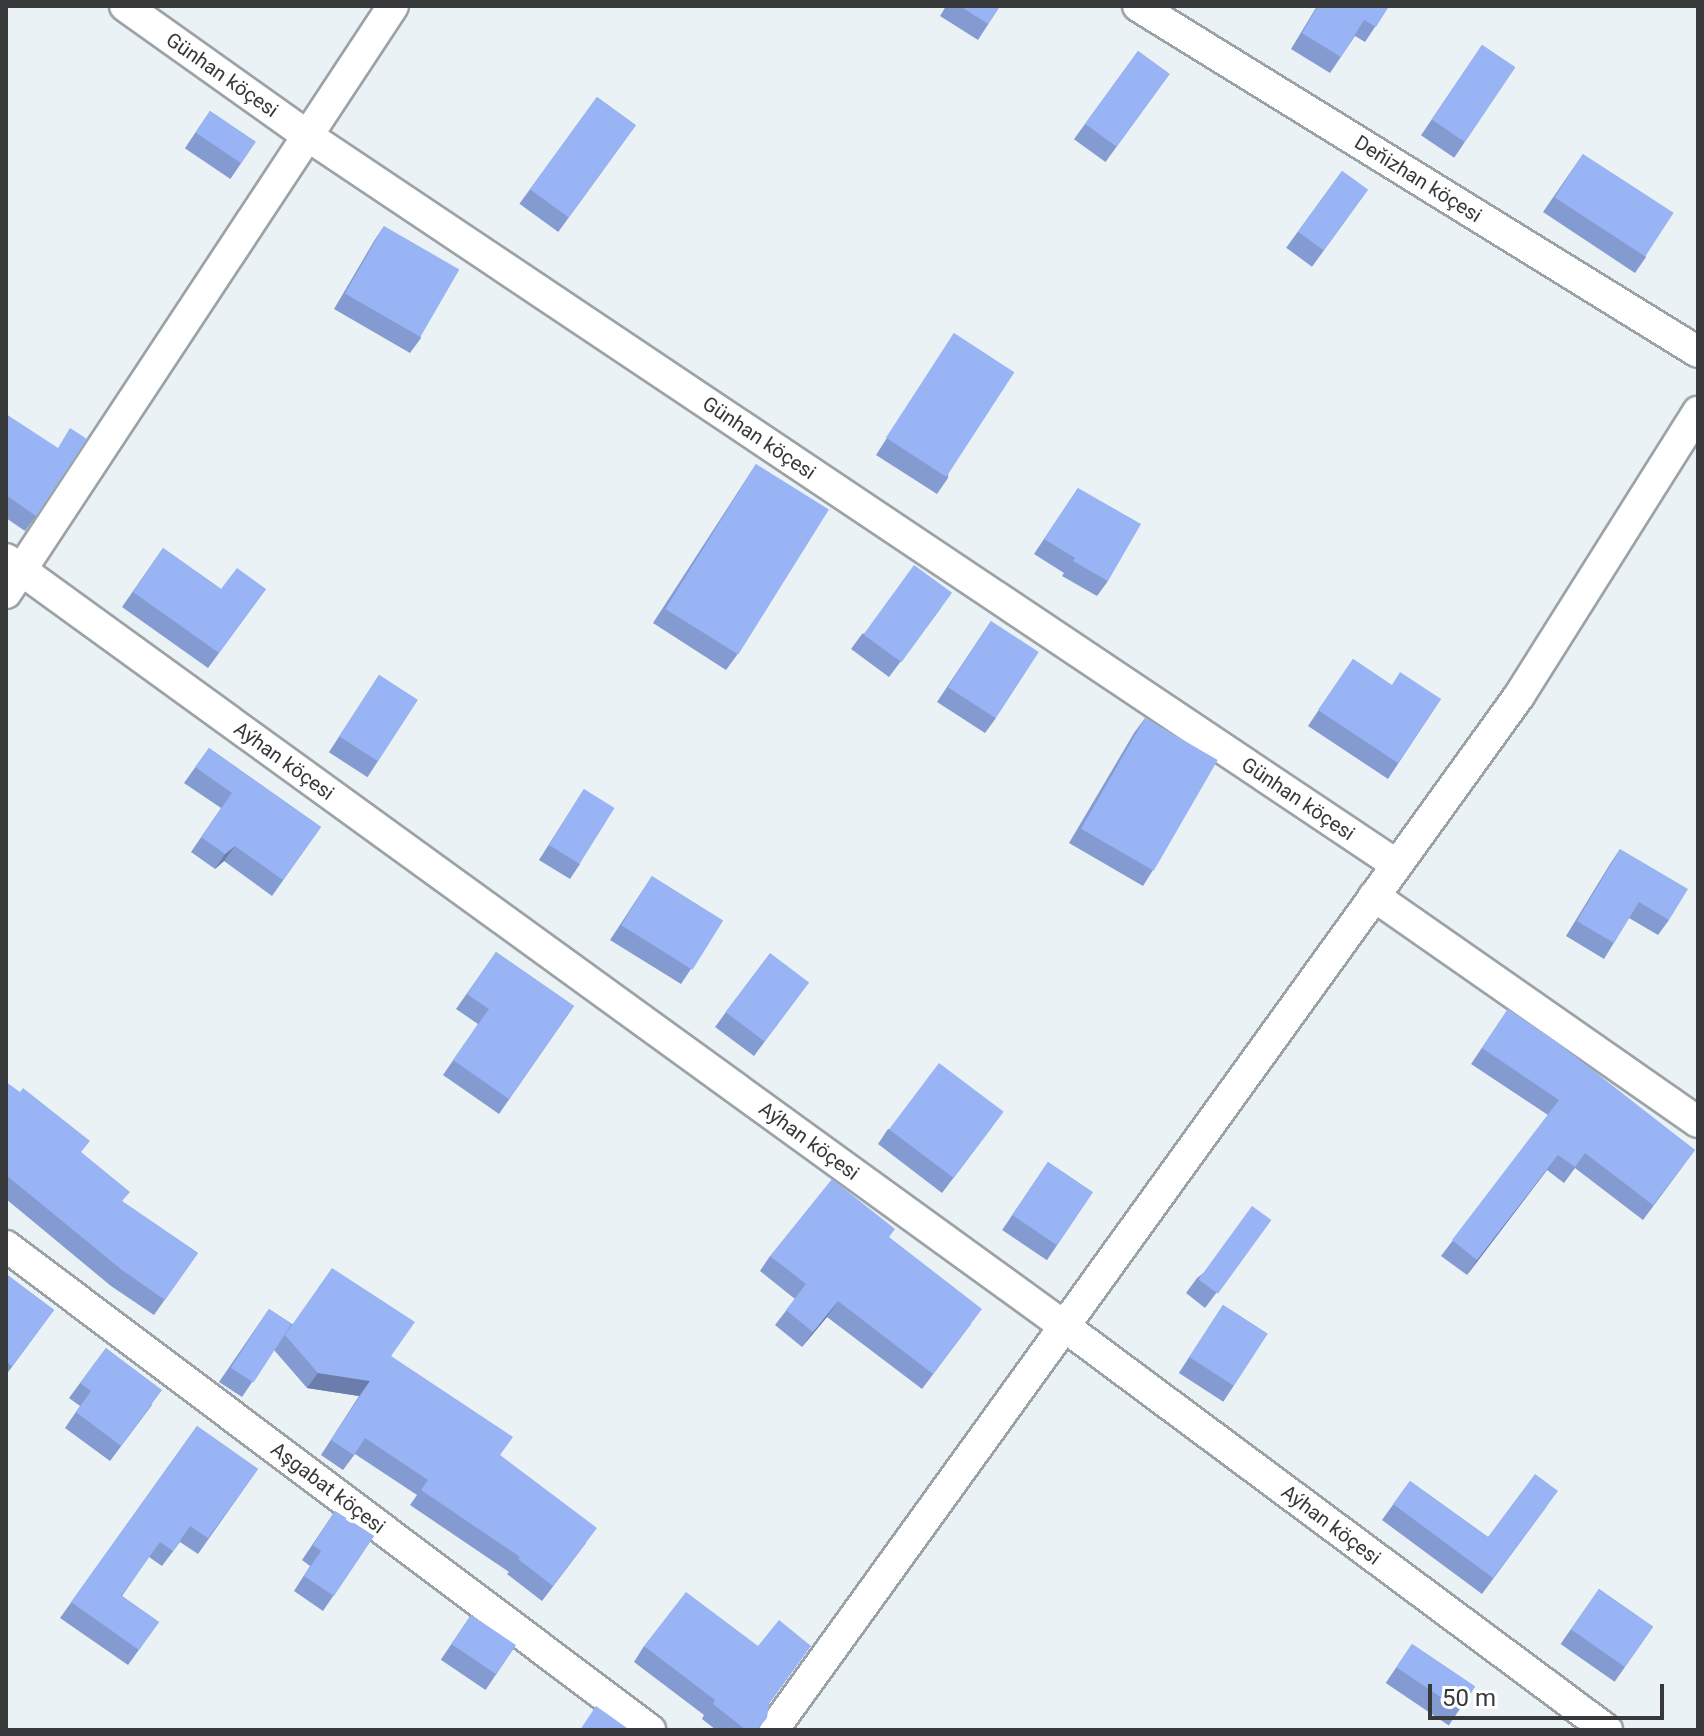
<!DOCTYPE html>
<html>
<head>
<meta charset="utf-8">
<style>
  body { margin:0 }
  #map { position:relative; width:1704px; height:1736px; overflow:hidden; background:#eaf2f6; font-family:Roboto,sans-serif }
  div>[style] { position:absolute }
  .roads { filter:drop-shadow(2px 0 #9ca3a8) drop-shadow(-2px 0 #9ca3a8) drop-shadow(0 2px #9ca3a8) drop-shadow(0 -2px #9ca3a8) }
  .minor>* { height:30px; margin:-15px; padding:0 15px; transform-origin:15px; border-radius:15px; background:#fff }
  .wall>* { inset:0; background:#849bd2; transform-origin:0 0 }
  .shaded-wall>* { inset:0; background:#6b7eab }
  .building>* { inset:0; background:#99b4f4; transform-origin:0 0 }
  span { translate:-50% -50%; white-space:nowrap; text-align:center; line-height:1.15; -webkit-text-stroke:7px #fff; paint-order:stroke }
  .street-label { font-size:20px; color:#36383a }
  .frame { position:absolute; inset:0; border:8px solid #36383a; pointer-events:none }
  .scale { position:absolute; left:1428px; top:1684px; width:236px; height:36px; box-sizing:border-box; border:4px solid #36383a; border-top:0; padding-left:10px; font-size:24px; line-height:28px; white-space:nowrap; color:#36383a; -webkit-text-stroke:6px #fff; paint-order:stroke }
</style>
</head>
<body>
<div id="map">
  <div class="roads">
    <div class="minor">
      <div style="left:125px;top:6px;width:224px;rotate:35.4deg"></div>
      <div style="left:308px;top:136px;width:1310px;rotate:33.8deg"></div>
      <div style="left:1138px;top:6px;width:658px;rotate:31.71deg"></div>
      <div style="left:6px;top:559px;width:1307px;rotate:35.94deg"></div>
      <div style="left:1064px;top:1326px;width:677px;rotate:36.65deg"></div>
      <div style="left:6px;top:593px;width:703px;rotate:-56.6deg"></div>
      <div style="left:1374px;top:896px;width:395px;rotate:34.9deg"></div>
      <div style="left:6px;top:1246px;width:806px;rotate:36.93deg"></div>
      <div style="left:773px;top:1730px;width:1275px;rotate:-54.19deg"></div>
      <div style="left:1519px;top:696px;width:336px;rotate:-57.8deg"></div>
    </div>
  </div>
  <div class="wall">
    <div style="clip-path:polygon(946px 6px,1000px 6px,978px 40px,940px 16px)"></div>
    <div style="clip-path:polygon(1317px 6px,1389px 6px,1365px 42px,1355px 36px,1330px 73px,1291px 49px)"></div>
    <div style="left:1482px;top:45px;width:40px;height:109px;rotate:34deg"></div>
    <div style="left:1138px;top:51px;width:39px;height:109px;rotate:36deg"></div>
    <div style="left:597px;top:97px;width:48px;height:132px;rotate:36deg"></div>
    <div style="left:210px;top:111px;width:55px;height:45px;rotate:34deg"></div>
    <div style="clip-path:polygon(1583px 154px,1646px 257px,1635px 273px,1543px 212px)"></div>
    <div style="left:1342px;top:171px;width:32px;height:95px;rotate:36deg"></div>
    <div style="clip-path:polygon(384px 226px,421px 338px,410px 353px,334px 309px,374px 241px)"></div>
    <div style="clip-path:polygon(954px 333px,948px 478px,937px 494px,876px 455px)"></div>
    <div style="clip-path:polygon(6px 414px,36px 516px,25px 531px,6px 518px)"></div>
    <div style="clip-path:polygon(756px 464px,737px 655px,726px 670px,653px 623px)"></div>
    <div style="clip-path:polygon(1078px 488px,1108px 581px,1097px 596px,1062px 576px,1064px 573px,1034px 554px)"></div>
    <div style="clip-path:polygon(163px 548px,221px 589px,266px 589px,208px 668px,122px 607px)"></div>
    <div style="clip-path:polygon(941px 608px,889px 677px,851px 649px,862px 634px)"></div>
    <div style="clip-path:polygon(991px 621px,996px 718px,985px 733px,937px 702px)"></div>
    <div style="clip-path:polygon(1353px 659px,1391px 685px,1441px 699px,1388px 779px,1308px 726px)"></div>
    <div style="left:379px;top:675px;width:46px;height:92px;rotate:33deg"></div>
    <div style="clip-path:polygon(1145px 718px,1153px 870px,1143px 886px,1069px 843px,1134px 733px)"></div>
    <div style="clip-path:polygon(209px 748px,321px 827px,272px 896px,224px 861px,215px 869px,191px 852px,221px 808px,184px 783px)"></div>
    <div style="clip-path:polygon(584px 789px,580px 864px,570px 879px,539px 860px)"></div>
    <div style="clip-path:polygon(1620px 849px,1669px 920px,1658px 935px,1629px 918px,1604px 959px,1566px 936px,1610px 864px)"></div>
    <div style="clip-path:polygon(652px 876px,691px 969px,681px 984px,610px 940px)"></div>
    <div style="clip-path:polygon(496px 952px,574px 1006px,499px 1114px,443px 1075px,478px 1024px,456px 1009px)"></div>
    <div style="clip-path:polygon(809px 982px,754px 1056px,715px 1027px,726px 1012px)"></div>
    <div style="clip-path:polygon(1508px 1009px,1695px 1150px,1643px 1220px,1575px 1168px,1564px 1183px,1547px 1170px,1467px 1275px,1441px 1256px,1548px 1115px,1471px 1064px)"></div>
    <div style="clip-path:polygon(6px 1082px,82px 1153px,123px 1202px,198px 1253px,154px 1315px,111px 1286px,6px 1199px)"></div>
    <div style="clip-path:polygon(992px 1127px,942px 1193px,878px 1144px,888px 1129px)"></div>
    <div style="left:1048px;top:1162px;width:54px;height:82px;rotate:34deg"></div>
    <div style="clip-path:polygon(1271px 1220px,1205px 1308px,1186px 1293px,1197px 1278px)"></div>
    <div style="clip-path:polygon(889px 1238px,971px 1324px,922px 1389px,827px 1317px,802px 1347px,775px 1325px,795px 1299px,760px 1271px,770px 1256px)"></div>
    <div style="clip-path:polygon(6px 1274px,54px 1310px,6px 1375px)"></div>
    <div style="left:1223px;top:1305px;width:53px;height:81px;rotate:33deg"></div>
    <div style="clip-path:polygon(269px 1309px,292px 1324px,391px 1356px,500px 1455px,586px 1543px,542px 1601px,507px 1574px,509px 1572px,410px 1505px,417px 1495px,355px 1454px,343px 1470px,321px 1455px,359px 1396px,307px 1388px,274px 1350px,242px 1397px,219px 1382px)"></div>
    <div style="clip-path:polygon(106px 1348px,152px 1405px,110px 1461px,65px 1428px,80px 1406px,69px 1398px)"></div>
    <div style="clip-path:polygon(197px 1426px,258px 1469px,198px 1554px,180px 1542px,162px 1566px,149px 1557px,122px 1596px,159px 1622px,128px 1665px,60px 1618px)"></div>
    <div style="clip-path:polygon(1410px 1481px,1488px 1537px,1547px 1506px,1482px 1594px,1382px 1520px)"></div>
    <div style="clip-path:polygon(335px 1511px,374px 1536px,323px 1611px,294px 1591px,310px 1566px,302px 1560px)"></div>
    <div style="left:1599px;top:1589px;width:66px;height:67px;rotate:35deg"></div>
    <div style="left:471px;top:1615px;width:54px;height:54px;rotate:34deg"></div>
    <div style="left:1412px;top:1644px;width:76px;height:47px;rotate:34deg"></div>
    <div style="clip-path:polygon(644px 1646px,769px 1705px,759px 1730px,716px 1730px,702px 1719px,704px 1715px,634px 1662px)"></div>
  </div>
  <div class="shaded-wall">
    <div style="clip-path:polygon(235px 846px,224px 861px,215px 869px,225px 854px)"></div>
    <div style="clip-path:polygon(1558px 1155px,1547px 1170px,1467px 1275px,1477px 1260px)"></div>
    <div style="clip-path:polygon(838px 1301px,827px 1317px,802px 1347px,813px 1332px)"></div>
    <div style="clip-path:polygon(318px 1373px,370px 1381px,359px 1396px,307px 1388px)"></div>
  </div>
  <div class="building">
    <div style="clip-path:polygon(960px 6px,1000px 6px,988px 24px)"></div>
    <div style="clip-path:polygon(1318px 6px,1389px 6px,1376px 27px,1364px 20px,1341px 57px,1302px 33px)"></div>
    <div style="left:1482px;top:45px;width:40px;height:90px;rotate:34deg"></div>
    <div style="left:1138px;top:51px;width:39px;height:90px;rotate:36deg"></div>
    <div style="left:597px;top:97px;width:48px;height:114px;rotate:36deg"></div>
    <div style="left:210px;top:111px;width:55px;height:26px;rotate:34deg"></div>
    <div style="left:1583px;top:154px;width:108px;height:52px;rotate:33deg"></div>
    <div style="left:1342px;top:171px;width:32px;height:75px;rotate:36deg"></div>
    <div style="left:384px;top:226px;width:87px;height:78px;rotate:30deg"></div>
    <div style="left:954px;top:333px;width:72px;height:125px;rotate:33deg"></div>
    <div style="clip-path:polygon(6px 414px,58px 448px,70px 428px,87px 439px,36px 516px,6px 495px)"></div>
    <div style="left:756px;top:464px;width:86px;height:171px;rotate:32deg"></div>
    <div style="clip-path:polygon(1078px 488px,1141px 524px,1108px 581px,1073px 561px,1075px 558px,1044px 539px)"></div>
    <div style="clip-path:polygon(163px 548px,221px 589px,237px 568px,266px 589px,219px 653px,133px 592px)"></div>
    <div style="left:914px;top:565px;width:47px;height:86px;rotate:36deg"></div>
    <div style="left:991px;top:621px;width:57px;height:79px;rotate:33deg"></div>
    <div style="clip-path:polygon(1353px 659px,1392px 685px,1400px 672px,1441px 699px,1398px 763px,1318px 710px)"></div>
    <div style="left:379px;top:675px;width:46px;height:73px;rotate:33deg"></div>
    <div style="left:1145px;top:718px;width:84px;height:128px;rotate:30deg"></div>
    <div style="clip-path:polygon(209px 748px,321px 827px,283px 880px,235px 846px,225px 854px,201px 837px,232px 793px,195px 767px)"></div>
    <div style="left:584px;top:789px;width:36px;height:66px;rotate:32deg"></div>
    <div style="clip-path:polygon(1620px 849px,1688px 889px,1669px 920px,1639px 902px,1614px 943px,1577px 921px)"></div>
    <div style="left:652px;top:876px;width:84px;height:58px;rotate:32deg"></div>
    <div style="clip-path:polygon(496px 952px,574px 1006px,509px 1099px,453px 1060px,489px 1009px,467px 994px)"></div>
    <div style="left:770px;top:953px;width:49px;height:74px;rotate:37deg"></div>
    <div style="clip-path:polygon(1508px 1009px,1558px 1043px,1695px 1150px,1653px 1205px,1585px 1153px,1575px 1167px,1558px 1155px,1477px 1260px,1452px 1240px,1559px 1100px,1482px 1048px)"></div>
    <div style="left:939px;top:1063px;width:81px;height:83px;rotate:37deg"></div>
    <div style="clip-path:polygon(6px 1082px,20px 1092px,23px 1088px,90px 1141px,81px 1152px,130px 1192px,122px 1201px,198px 1253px,165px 1300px,122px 1270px,6px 1175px)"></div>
    <div style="left:1048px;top:1162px;width:54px;height:64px;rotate:34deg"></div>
    <div style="clip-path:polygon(832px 1179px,895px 1229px,889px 1237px,982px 1309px,933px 1374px,838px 1301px,813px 1332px,786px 1310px,806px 1284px,770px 1256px)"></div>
    <div style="left:1252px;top:1206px;width:24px;height:91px;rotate:36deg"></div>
    <div style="clip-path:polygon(332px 1268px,415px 1322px,391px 1356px,513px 1437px,500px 1455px,597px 1528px,553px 1586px,518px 1559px,520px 1557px,421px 1490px,428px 1480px,365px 1438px,354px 1455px,331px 1440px,370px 1381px,318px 1373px,285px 1335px)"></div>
    <div style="clip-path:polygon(6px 1274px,54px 1310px,12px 1366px,6px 1361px)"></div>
    <div style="left:1223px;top:1305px;width:53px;height:62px;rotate:33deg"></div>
    <div style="left:269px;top:1309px;width:27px;height:70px;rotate:33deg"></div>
    <div style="clip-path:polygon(106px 1348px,162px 1390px,121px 1446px,76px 1412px,91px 1391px,80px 1383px)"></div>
    <div style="clip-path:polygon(197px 1426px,258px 1469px,208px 1538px,190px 1526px,173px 1551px,160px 1542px,121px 1596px,159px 1622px,139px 1650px,71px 1602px)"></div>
    <div style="clip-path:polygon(1535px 1474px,1558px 1491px,1493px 1578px,1393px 1504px,1410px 1481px,1488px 1537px)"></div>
    <div style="clip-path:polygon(335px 1511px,374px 1536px,334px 1596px,304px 1576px,321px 1551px,313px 1545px)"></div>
    <div style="left:1599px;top:1589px;width:66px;height:49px;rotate:35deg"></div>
    <div style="clip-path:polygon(686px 1592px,758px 1646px,779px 1620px,811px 1646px,769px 1704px,767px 1718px,757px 1730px,746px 1730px,713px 1704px,715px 1700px,644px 1646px)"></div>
    <div style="left:471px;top:1615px;width:54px;height:35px;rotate:34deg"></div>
    <div style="left:1412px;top:1644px;width:76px;height:28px;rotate:34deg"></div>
    <div style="clip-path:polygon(596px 1706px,627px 1728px,625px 1730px,580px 1730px)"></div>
  </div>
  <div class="street-label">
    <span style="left:222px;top:75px;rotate:35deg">Günhan köçesi</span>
    <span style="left:1418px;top:179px;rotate:32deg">Deňizhan köçesi</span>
    <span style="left:759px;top:438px;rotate:34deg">Günhan köçesi</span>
    <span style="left:284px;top:761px;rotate:36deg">Aýhan köçesi</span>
    <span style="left:1298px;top:799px;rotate:34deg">Günhan köçesi</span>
    <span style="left:809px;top:1141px;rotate:36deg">Aýhan köçesi</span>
    <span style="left:328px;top:1488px;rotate:37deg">Aşgabat köçesi</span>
    <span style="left:1331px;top:1525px;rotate:37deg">Aýhan köçesi</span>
  </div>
  <div class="frame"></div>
  <div class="scale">50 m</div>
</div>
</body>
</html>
